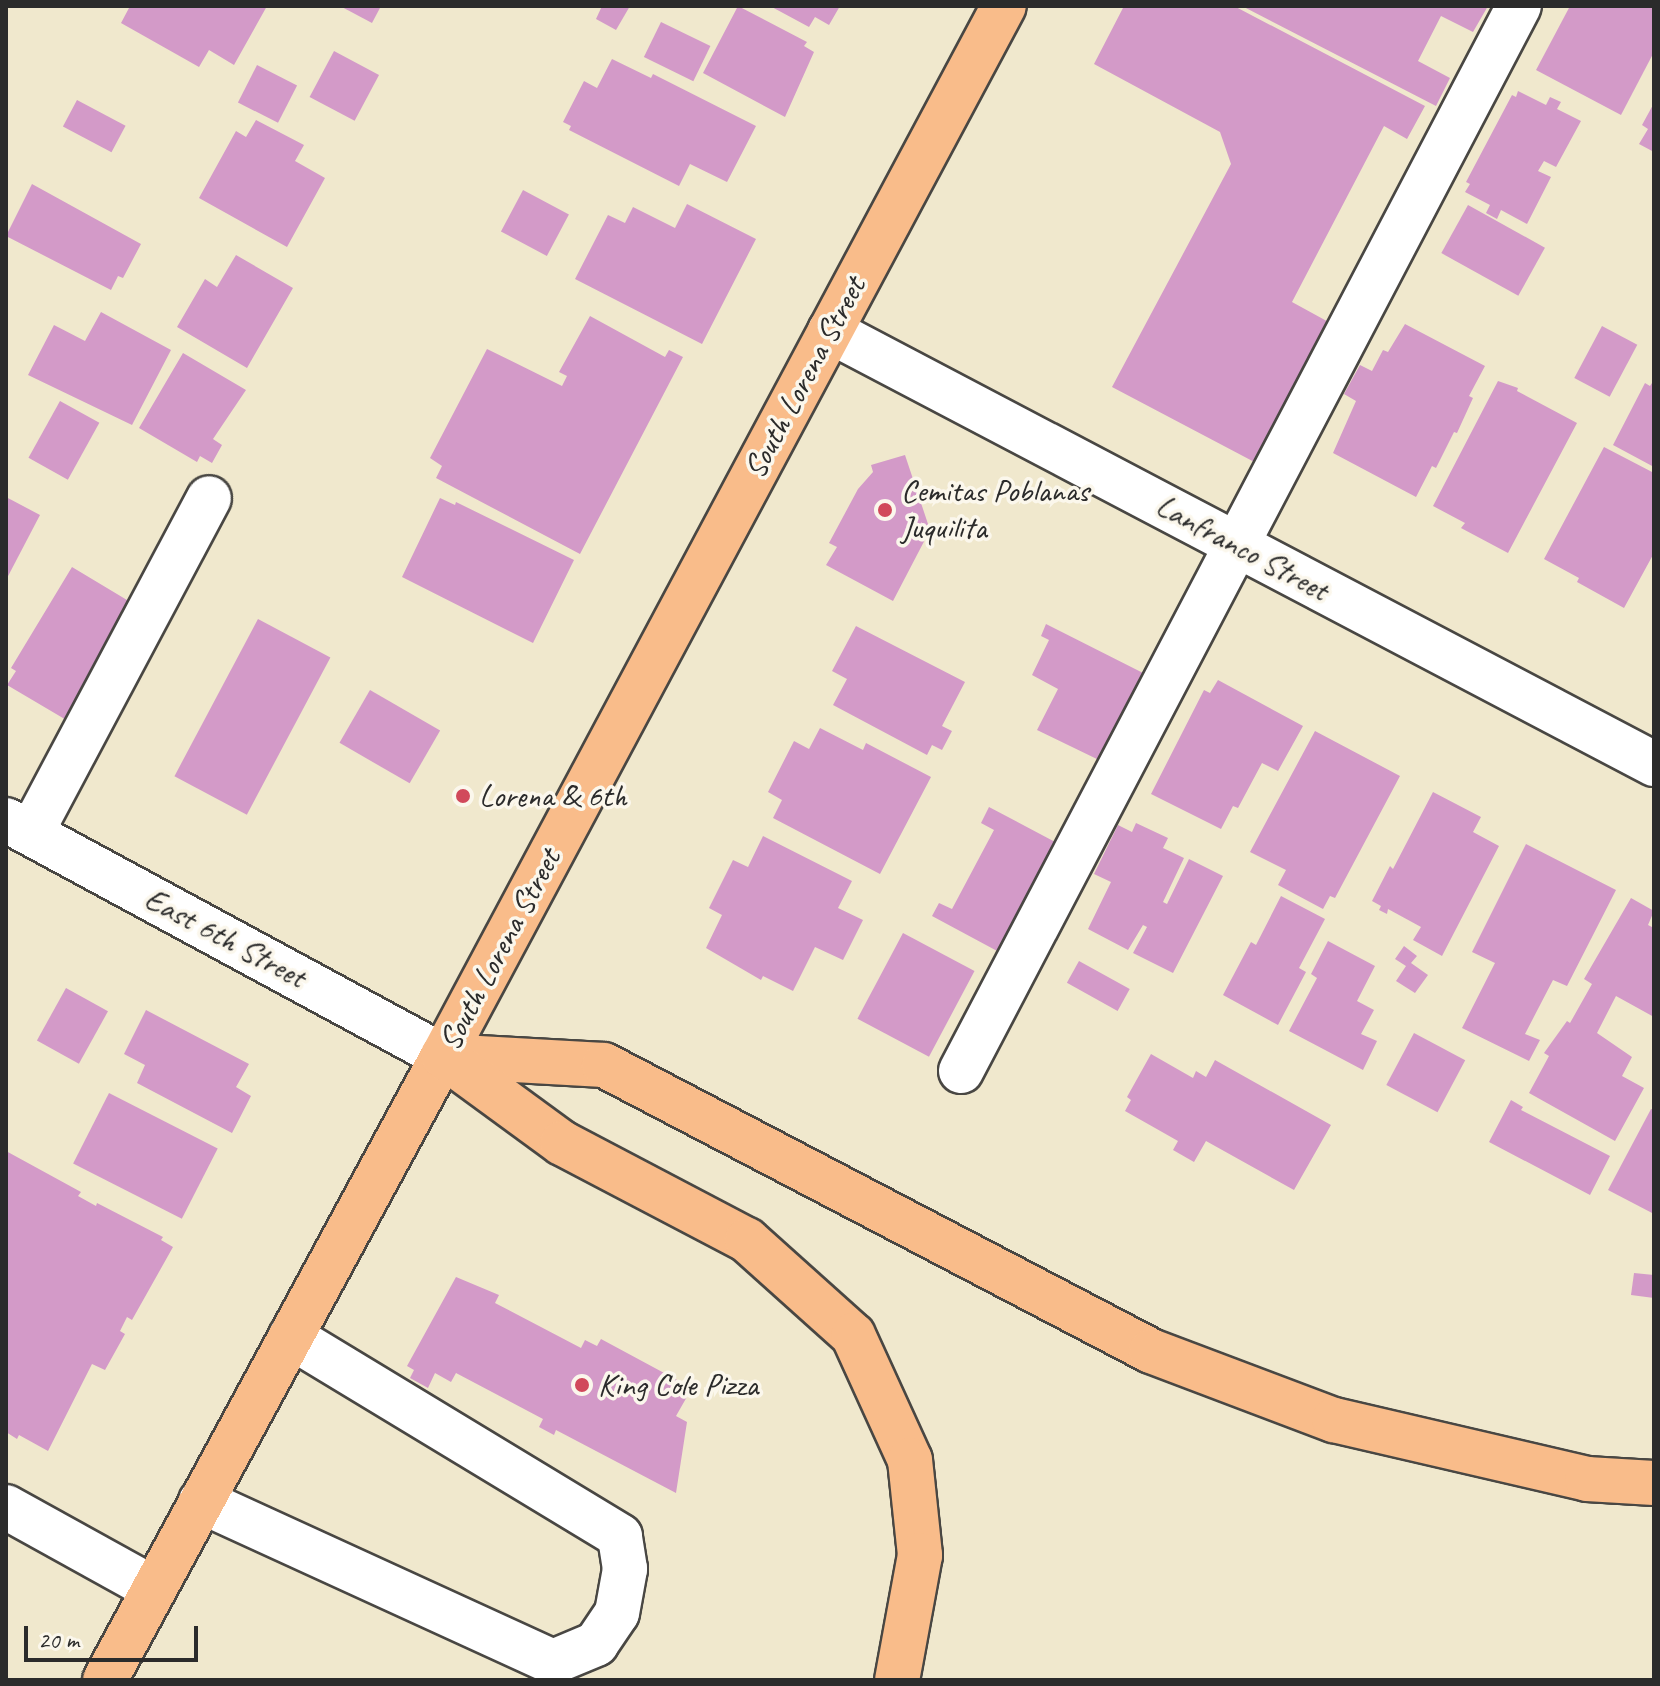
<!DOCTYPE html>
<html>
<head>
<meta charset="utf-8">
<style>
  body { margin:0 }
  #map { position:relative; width:1660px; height:1686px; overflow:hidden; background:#f0e8cd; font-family:Caveat,sans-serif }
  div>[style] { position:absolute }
  .building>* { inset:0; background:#d39ac8; transform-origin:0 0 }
  .roads { filter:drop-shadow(2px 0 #494743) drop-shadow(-2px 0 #494743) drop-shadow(0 2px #494743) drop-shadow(0 -2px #494743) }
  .minor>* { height:44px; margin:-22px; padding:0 22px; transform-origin:22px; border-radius:22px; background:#fff }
  .major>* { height:44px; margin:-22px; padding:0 22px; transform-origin:22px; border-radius:22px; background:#f9bc8a }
  .highway>* { height:44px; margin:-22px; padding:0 22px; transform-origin:22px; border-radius:22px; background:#f9bc8a }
  .dots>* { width:22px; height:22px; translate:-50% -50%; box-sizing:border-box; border:4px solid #fbf7ec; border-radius:50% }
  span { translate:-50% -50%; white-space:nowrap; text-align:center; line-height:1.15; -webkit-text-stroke:7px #fbf7ec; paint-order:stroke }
  .street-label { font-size:32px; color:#2b2b2b }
  .poi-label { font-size:32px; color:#2b2b2b }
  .left { translate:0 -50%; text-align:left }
  .frame { position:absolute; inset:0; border:8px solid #2b2b2b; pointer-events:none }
  .scale { position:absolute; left:24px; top:1626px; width:174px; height:36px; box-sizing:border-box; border:4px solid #2b2b2b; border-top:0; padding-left:10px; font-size:24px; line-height:28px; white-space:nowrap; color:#2b2b2b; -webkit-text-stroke:6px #fbf7ec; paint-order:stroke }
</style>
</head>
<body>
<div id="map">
  <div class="building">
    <div style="clip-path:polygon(125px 6px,267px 6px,234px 65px,209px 50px,199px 67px,121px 23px,129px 8px)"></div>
    <div style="clip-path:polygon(340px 6px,381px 6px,372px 23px)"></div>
    <div style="clip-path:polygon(602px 6px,630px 6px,616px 30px,596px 19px)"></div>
    <div style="clip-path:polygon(738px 6px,807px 42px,804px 46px,814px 52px,785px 117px,703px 73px)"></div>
    <div style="clip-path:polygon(770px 6px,840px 6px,829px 25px,815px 17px,809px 27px)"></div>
    <div style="clip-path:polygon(1124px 6px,1234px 6px,1425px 106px,1407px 139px,1384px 126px,1292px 302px,1334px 325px,1260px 465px,1112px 387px,1231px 164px,1220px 132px,1094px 64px)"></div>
    <div style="clip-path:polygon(1242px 6px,1488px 6px,1473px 32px,1441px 16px,1418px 61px,1450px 78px,1436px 106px)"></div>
    <div style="clip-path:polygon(1570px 6px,1654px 6px,1654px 52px,1621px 115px,1536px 70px)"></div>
    <div style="left:661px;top:22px;width:55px;height:39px;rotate:26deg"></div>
    <div style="left:334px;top:51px;width:51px;height:52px;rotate:28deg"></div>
    <div style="clip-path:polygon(612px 59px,651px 78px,653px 74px,756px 126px,727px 182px,690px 164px,679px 186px,569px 130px,571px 126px,563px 122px,584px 81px,597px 88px)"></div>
    <div style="left:257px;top:65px;width:45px;height:42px;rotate:27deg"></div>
    <div style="clip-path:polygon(1518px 91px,1546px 105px,1550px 97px,1561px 102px,1557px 109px,1581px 121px,1556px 167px,1544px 161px,1538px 171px,1551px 177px,1527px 224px,1501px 210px,1497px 219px,1486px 213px,1490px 205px,1465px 192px,1470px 184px,1466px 182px,1512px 95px,1516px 97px)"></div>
    <div style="left:77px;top:100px;width:55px;height:30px;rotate:28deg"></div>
    <div style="clip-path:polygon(1654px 103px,1654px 152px,1639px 144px,1648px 129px,1642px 125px)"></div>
    <div style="clip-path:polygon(256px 120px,304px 145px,295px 161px,325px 178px,287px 247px,199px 198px,236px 131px,246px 137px)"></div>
    <div style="clip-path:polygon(32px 184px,141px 244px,123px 278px,118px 276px,111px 290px,6px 236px)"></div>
    <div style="left:523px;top:190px;width:52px;height:47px;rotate:28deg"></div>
    <div style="clip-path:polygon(687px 204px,756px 239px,702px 344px,575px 279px,608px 215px,625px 223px,633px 207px,675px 228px)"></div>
    <div style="left:1468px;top:205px;width:88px;height:55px;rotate:29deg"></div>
    <div style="clip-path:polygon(236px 255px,293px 288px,247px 368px,177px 327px,205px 279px,217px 287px)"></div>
    <div style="clip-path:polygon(101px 312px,171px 350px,132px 425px,28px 375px,54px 325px,85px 341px)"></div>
    <div style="clip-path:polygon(590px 316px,665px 357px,669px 350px,683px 357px,580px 554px,436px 478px,442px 466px,430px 458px,487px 349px,562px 386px,567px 376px,559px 372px)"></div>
    <div style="clip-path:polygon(1405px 324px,1485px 366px,1469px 396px,1473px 398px,1457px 433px,1454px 432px,1436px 468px,1432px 466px,1416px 497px,1333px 453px,1356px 401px,1344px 394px,1360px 365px,1372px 371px,1383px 350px,1388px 352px)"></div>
    <div style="left:1602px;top:326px;width:40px;height:59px;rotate:28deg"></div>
    <div style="clip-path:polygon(183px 353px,246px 390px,213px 439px,222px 445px,212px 463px,200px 456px,197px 462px,139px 428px)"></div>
    <div style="clip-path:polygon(1654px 380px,1654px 467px,1613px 445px,1645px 383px,1650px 386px)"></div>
    <div style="clip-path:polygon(1498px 381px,1518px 388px,1517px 391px,1577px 423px,1508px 553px,1461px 528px,1465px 523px,1433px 506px)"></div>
    <div style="left:60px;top:401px;width:45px;height:65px;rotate:29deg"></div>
    <div style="clip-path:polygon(1604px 447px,1654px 473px,1654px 553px,1624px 608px,1577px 582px,1579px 578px,1544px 559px)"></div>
    <div style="clip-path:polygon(905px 455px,930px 530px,893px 601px,826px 565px,837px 547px,829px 543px,858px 489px,873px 472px,871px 465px)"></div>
    <div style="clip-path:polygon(6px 497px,40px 515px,6px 580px)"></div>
    <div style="clip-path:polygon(440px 498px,455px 505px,456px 502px,574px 560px,533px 643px,402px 577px)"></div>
    <div style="clip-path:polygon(72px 567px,137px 606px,68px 721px,7px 685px,16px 671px,11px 668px)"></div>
    <div style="left:258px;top:619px;width:82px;height:178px;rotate:28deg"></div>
    <div style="clip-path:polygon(1046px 624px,1149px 676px,1101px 761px,1037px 730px,1058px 689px,1032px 675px,1049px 640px,1041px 636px)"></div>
    <div style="clip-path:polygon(856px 626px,965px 682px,942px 726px,952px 731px,942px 750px,932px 745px,927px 755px,833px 705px,847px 679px,832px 671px)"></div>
    <div style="clip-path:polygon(1218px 680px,1303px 726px,1278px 771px,1262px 763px,1238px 808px,1233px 806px,1221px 829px,1151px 794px,1204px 690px,1210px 693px)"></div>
    <div style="left:370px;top:690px;width:81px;height:61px;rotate:30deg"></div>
    <div style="clip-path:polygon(820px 728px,863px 750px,866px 743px,931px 777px,880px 874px,773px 818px,782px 800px,768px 792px,794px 741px,809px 749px)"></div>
    <div style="clip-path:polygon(1315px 731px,1400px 776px,1335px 898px,1330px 896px,1323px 909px,1278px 885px,1286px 870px,1250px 852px)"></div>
    <div style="clip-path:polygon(1433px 792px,1481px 817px,1473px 832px,1499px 846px,1442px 956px,1413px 940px,1421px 927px,1388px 909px,1387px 914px,1379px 910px,1381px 906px,1372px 901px,1390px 866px,1393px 869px)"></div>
    <div style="clip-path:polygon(989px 807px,1057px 843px,999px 952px,932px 916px,939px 903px,952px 909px,994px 830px,981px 823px)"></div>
    <div style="clip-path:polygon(1136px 823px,1168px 838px,1163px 848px,1184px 858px,1163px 902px,1167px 904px,1189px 859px,1223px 876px,1173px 973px,1133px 953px,1147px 927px,1143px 925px,1128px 950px,1088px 929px,1111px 882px,1094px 874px,1118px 825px,1132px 832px)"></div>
    <div style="clip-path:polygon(763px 836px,852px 881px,838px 908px,863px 920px,843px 960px,815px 947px,793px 991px,763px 976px,761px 980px,706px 948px,722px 915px,709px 908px,733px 860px,748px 867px)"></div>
    <div style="clip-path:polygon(1526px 844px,1616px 890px,1567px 986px,1553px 980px,1525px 1034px,1540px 1040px,1529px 1061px,1462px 1028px,1495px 963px,1472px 952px)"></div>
    <div style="clip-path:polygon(1281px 896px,1325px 919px,1299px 968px,1306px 972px,1278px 1025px,1223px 995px,1251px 942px,1256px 945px)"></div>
    <div style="clip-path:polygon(1631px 898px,1654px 911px,1648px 925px,1654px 928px,1654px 1017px,1616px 996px,1597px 1033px,1632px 1057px,1622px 1076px,1644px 1088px,1615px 1141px,1529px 1093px,1549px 1056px,1544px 1053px,1567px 1021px,1570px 1023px,1592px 984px,1584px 979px)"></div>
    <div style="left:903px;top:933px;width:81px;height:97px;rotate:28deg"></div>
    <div style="clip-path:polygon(1328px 941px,1375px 966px,1357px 1001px,1374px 1010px,1361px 1034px,1377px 1041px,1363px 1070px,1289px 1031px,1317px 978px,1311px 974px)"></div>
    <div style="clip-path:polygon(1404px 946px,1417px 956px,1411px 963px,1428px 975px,1415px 993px,1396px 981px,1406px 966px,1395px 959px)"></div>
    <div style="left:1079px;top:961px;width:58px;height:25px;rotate:29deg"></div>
    <div style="left:66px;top:988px;width:48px;height:60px;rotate:29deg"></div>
    <div style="clip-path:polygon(146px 1010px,249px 1064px,236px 1087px,251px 1096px,232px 1133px,137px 1083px,145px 1065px,124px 1054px)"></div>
    <div style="left:1414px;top:1033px;width:58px;height:59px;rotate:28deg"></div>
    <div style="clip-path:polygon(1151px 1054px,1193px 1078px,1196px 1071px,1206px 1077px,1215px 1060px,1331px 1125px,1294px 1190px,1206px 1141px,1194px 1162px,1173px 1150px,1178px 1141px,1125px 1111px,1131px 1100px,1127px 1097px)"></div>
    <div style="left:109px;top:1093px;width:122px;height:79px;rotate:27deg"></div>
    <div style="clip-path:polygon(1511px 1100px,1523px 1107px,1521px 1110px,1610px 1156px,1590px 1195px,1489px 1142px)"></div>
    <div style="clip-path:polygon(1651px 1109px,1654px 1110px,1654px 1214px,1608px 1190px)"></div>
    <div style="clip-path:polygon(6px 1151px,81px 1192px,78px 1196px,96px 1206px,97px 1203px,163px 1237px,161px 1240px,173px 1247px,132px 1320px,127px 1317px,120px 1331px,125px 1334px,105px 1370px,92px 1364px,48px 1451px,19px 1435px,17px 1439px,6px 1432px)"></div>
    <div style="clip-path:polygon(1634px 1273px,1654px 1275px,1654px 1298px,1631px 1295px)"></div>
    <div style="clip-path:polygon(456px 1277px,499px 1295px,495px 1303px,581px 1348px,585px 1340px,597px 1346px,601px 1339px,692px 1388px,676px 1416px,687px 1422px,676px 1493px,556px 1430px,554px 1435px,539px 1427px,543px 1419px,456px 1373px,451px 1382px,435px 1373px,428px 1388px,410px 1378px,414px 1370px,407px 1366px)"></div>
  </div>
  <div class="roads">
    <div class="minor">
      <div style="left:830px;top:331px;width:931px;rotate:27.72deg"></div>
      <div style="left:6px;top:820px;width:497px;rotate:28.4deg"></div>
      <div style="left:31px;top:833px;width:379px;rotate:-62deg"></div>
      <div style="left:961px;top:1071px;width:1202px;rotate:-62.35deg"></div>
      <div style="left:201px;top:1501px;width:387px;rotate:24.6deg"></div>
      <div style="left:553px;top:1662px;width:47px;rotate:-22.7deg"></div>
      <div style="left:596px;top:1644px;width:37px;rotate:-56deg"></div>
      <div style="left:617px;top:1613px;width:45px;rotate:-79.7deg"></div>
      <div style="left:625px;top:1569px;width:33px;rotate:-99deg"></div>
      <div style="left:620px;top:1536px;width:385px;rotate:-148.8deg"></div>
      <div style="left:6px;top:1507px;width:169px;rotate:29deg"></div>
    </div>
    <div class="major">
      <div style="left:105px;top:1680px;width:710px;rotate:-61.56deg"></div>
      <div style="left:443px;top:1056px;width:1190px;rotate:-61.89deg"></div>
    </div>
    <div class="highway">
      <div style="left:443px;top:1056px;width:161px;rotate:3.2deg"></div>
      <div style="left:604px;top:1065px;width:617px;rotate:27.6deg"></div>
      <div style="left:1151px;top:1351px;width:196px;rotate:20.7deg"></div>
      <div style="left:1334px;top:1420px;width:260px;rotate:13.1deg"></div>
      <div style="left:1587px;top:1479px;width:67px;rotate:3.4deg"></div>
      <div style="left:443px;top:1056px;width:147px;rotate:36.2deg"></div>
      <div style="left:562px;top:1143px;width:209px;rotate:27.7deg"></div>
      <div style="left:747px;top:1240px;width:142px;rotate:41.9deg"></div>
      <div style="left:853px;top:1335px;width:137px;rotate:65.5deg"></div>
      <div style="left:910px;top:1460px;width:96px;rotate:84deg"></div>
      <div style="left:920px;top:1555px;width:127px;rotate:100.4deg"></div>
    </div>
  </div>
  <div class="dots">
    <div style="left:885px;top:510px;background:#d1495b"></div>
    <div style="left:463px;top:796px;background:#d1495b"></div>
    <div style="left:582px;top:1385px;background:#d1495b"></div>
  </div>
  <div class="street-label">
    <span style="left:805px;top:378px;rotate:-62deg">South Lorena Street</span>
    <span style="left:1242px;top:548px;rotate:28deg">Lanfranco Street</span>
    <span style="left:225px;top:938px;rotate:28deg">East 6th Street</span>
    <span style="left:500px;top:950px;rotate:-62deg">South Lorena Street</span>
  </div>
  <div class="poi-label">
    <span class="left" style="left:901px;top:510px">Cemitas Poblanas<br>Juquilita</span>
    <span class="left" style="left:479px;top:796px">Lorena &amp; 6th</span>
    <span class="left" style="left:598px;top:1385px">King Cole Pizza</span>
  </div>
  <div class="frame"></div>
  <div class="scale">20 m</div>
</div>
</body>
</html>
